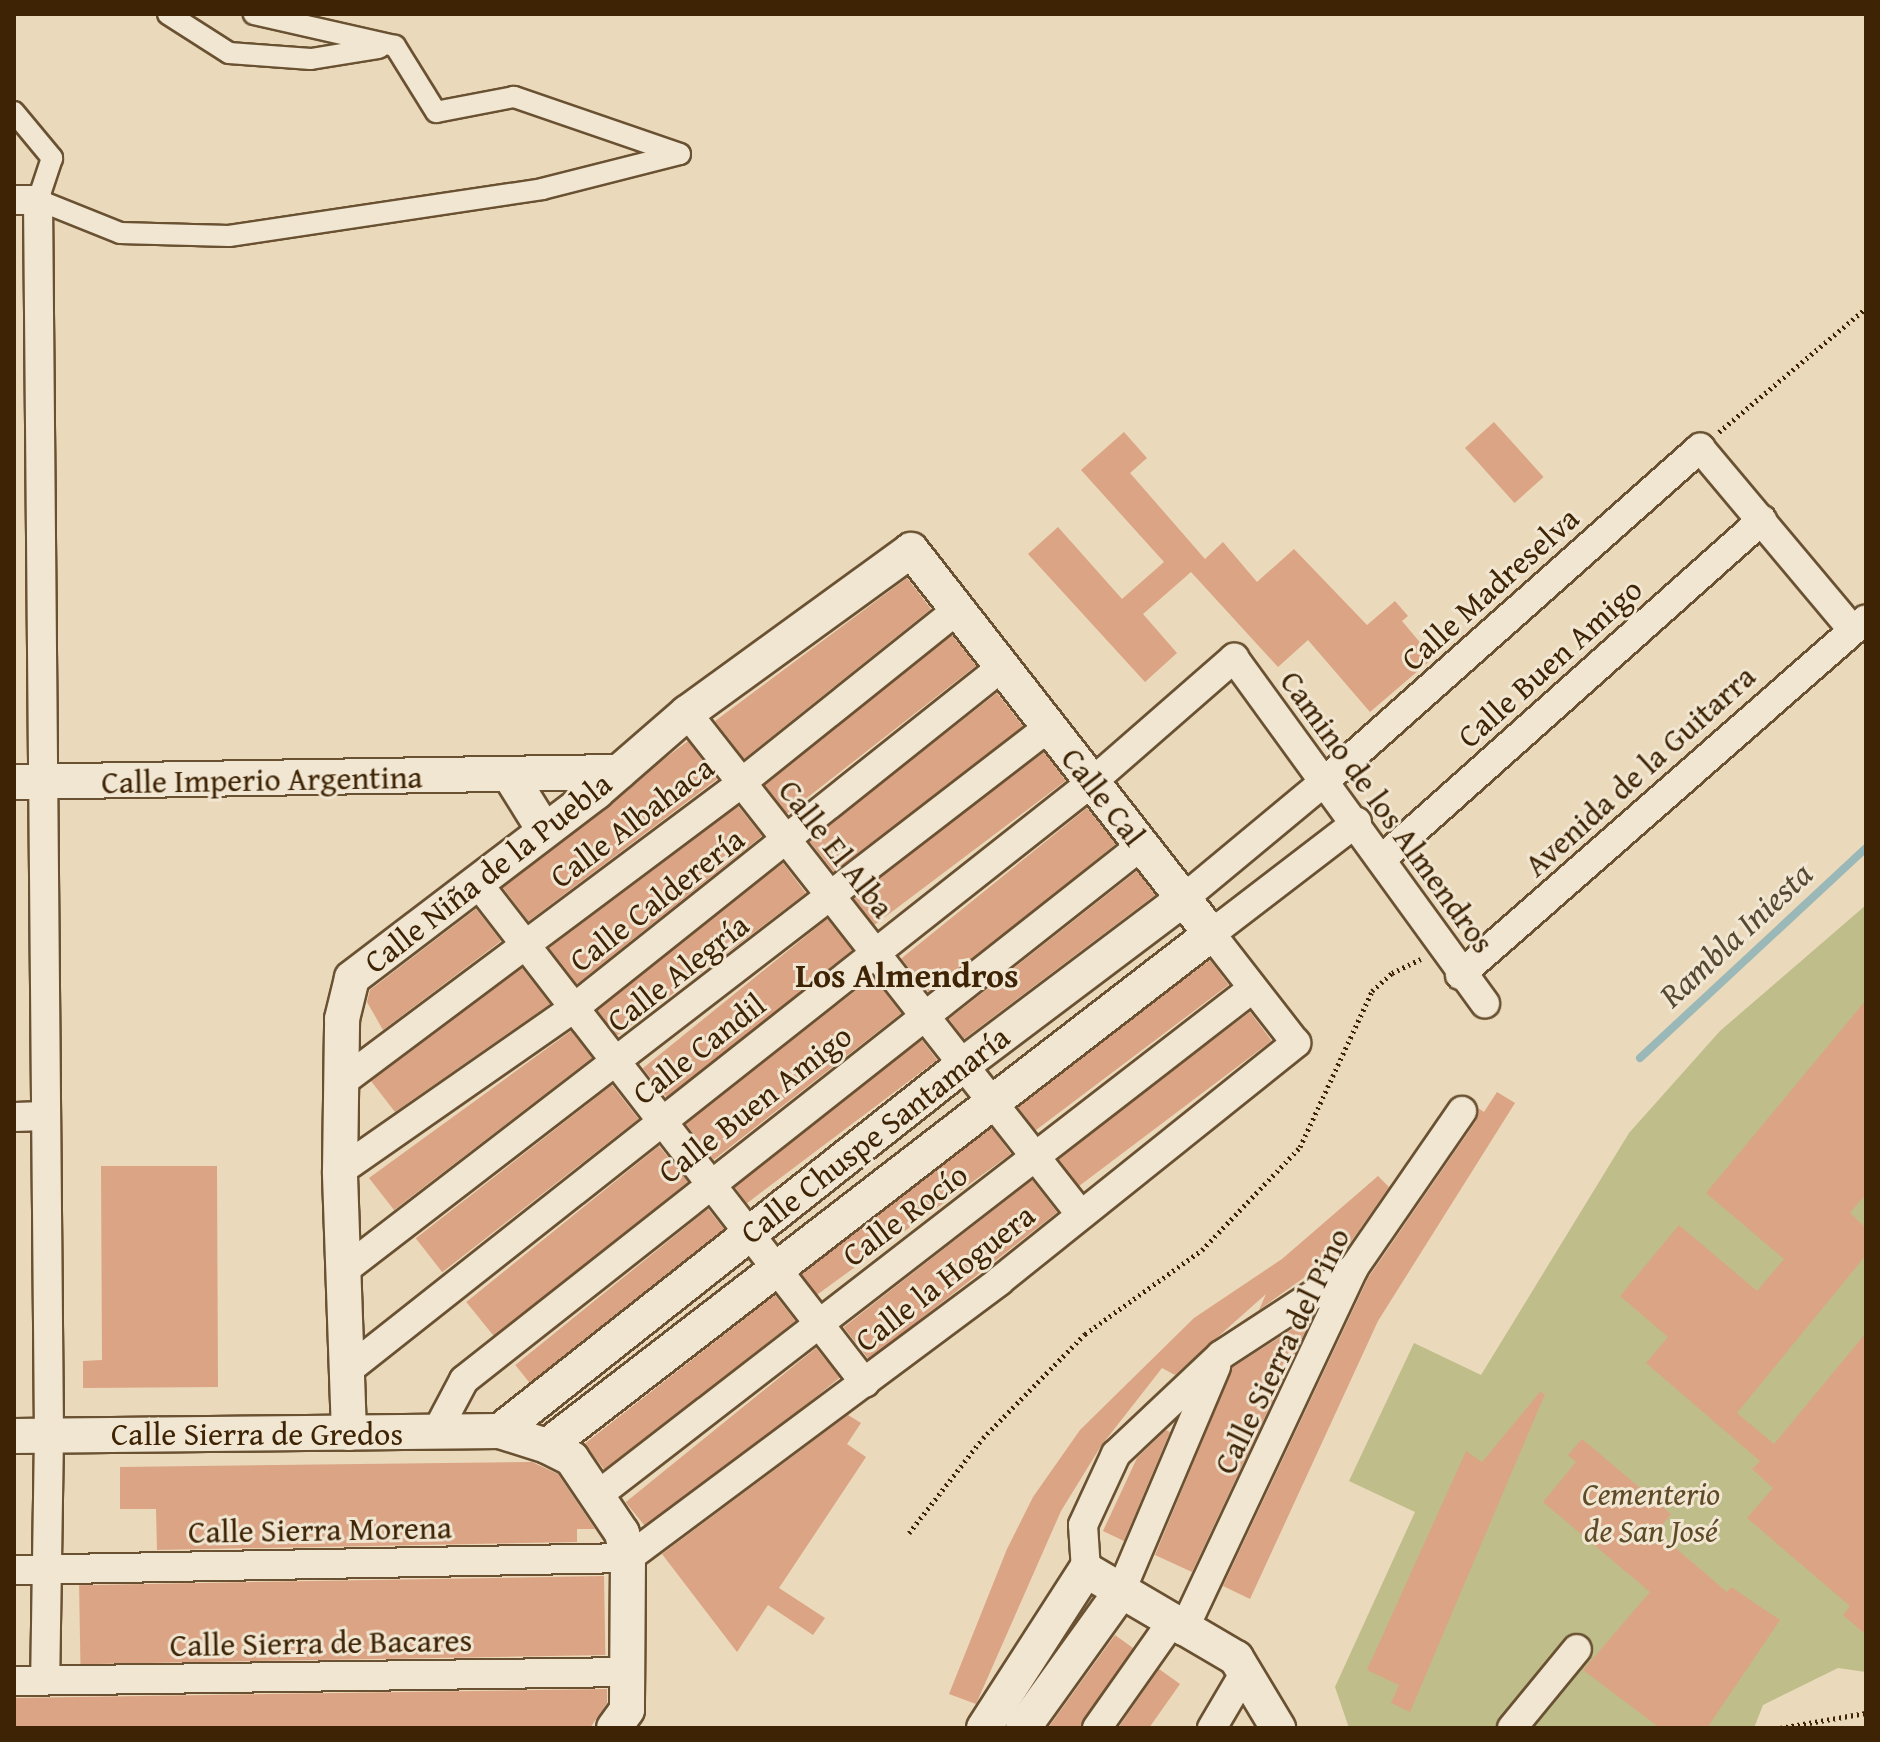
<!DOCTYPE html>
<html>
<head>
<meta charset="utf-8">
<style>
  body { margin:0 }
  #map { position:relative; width:1880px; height:1742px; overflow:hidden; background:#ead9ba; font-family:"Gentium Book Plus",serif }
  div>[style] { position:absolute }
  .green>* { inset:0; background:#bfbd8a }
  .stream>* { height:8px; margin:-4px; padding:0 4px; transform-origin:4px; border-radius:4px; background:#9bb8b8 }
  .building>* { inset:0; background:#dba484; transform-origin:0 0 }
  .path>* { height:5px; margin-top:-2.5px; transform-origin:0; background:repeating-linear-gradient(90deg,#3e2405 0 2px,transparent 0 6px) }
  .roads { filter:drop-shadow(2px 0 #695132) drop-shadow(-2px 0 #695132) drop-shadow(0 2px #695132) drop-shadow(0 -2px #695132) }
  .pedestrian>* { height:20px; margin:-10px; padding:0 10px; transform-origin:10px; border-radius:10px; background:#f1e6d2 }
  .minor>* { height:28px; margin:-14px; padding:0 14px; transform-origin:14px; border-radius:14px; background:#f1e6d2 }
  .tertiary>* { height:34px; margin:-17px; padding:0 17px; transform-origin:17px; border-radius:17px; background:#f1e6d2 }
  span { translate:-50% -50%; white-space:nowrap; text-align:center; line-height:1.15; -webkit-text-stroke:6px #f1e6d2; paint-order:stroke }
  .street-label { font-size:32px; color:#3e2405 }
  .park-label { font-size:32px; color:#5e4a26; font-style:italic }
  .water-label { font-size:34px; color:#554932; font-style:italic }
  .neighbourhood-label { font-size:34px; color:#3e2405; font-weight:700 }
  .frame { position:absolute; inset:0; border:16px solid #3e2405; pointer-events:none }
</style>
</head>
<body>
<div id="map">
  <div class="green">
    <div style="clip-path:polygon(1866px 905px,1866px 1672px,1838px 1668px,1763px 1705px,1754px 1728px,1349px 1728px,1335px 1687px,1415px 1512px,1349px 1481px,1414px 1343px,1481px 1375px,1629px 1133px,1720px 1031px)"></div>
  </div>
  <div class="stream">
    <div style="left:1640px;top:1058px;width:309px;rotate:-42.9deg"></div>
  </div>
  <div class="building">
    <div style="left:1494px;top:422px;width:74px;height:39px;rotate:48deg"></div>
    <div style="clip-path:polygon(1124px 432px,1147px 458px,1130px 473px,1205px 559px,1223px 542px,1257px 582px,1294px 549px,1367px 625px,1395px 601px,1408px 616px,1402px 621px,1433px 658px,1370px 712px,1308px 640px,1278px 667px,1191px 572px,1143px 614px,1177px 653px,1145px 682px,1028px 554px,1058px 527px,1122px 599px,1164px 562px,1081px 470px)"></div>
    <div style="clip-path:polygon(907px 578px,931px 609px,744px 759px,715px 721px)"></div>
    <div style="left:952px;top:635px;width:39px;height:240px;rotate:52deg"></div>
    <div style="left:997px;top:693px;width:42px;height:239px;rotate:52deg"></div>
    <div style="left:688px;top:741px;width:48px;height:236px;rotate:53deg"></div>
    <div style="left:1044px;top:752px;width:36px;height:240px;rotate:53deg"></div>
    <div style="clip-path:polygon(738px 806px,762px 836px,577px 984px,549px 948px)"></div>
    <div style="left:1087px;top:808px;width:46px;height:239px;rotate:51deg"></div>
    <div style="left:783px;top:863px;width:38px;height:237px;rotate:53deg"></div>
    <div style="clip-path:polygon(1137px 871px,1155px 895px,964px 1039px,949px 1019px)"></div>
    <div style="clip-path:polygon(476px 909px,501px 941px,383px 1030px,367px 1002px,370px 990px)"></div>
    <div style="left:827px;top:919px;width:40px;height:237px;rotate:51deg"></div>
    <div style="left:1210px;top:960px;width:31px;height:242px;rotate:53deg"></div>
    <div style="clip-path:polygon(522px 968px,550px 1004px,395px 1112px,371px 1081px)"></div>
    <div style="left:873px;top:977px;width:46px;height:238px;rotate:52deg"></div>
    <div style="clip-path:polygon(1866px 1000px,1866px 1194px,1850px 1213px,1866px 1228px,1866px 1255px,1737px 1413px,1774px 1444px,1866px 1333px,1866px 1635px,1843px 1615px,1850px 1606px,1747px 1518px,1773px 1488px,1752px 1469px,1760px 1461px,1646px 1363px,1668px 1337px,1620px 1296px,1679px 1225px,1757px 1291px,1784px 1259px,1706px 1193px)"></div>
    <div style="left:1250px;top:1012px;width:36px;height:242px;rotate:53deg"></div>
    <div style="clip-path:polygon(571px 1031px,592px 1058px,394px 1210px,369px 1178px)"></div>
    <div style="left:922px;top:1040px;width:25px;height:238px;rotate:53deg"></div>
    <div style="left:612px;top:1085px;width:43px;height:249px;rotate:52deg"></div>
    <div style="clip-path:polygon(1497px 1092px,1515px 1103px,1378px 1321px,1250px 1599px,1223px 1586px,1368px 1278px,1476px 1121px,1478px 1108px,1484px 1112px)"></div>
    <div style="left:992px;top:1128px;width:32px;height:240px;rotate:54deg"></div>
    <div style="left:659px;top:1146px;width:46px;height:248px;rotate:51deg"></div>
    <div style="clip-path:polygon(101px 1166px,217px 1166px,218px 1387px,83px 1388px,83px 1361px,102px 1360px)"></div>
    <div style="clip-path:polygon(1378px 1176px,1389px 1187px,1348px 1246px,1259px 1310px,1266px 1294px,1175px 1375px,1162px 1368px,1101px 1446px,1061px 1511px,976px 1704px,949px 1694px,1007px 1549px,1033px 1497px,1080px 1430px,1194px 1318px,1282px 1259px)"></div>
    <div style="left:1032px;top:1180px;width:41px;height:239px;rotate:52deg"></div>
    <div style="left:708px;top:1209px;width:26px;height:248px;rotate:51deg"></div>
    <div style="left:775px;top:1295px;width:33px;height:242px;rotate:52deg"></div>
    <div style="clip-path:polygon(1299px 1325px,1307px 1328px,1192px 1572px,1155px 1555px,1233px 1367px)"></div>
    <div style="left:816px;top:1348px;width:38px;height:245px;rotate:51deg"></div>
    <div style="clip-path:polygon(1540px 1392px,1545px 1394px,1410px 1712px,1391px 1703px,1399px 1685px,1367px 1670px,1466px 1451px,1482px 1462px)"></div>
    <div style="clip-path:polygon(848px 1415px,861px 1423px,847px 1444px,866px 1457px,779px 1588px,825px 1618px,813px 1635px,768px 1605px,737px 1652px,662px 1554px)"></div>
    <div style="clip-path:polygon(1166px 1430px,1170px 1432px,1124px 1541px,1103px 1531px,1137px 1458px)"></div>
    <div style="clip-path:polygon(1582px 1439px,1671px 1514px,1657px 1532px,1727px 1592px,1731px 1587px,1780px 1620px,1707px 1728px,1660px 1728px,1583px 1670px,1650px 1592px,1543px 1502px,1576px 1462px,1568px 1455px)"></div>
    <div style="clip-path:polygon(532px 1462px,558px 1474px,595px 1529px,577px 1529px,577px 1542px,157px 1550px,156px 1509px,120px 1509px,120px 1467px)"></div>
    <div style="left:604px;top:1576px;width:79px;height:525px;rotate:89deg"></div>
    <div style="clip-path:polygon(1115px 1635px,1133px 1648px,1080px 1728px,1048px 1728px)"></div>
    <div style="clip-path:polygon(1159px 1669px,1180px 1684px,1149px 1728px,1118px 1728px)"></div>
    <div style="clip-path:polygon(607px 1689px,607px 1703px,590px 1728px,14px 1728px,14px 1698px)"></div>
  </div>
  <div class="path">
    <div style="left:1719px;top:432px;width:192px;rotate:-40.1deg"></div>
    <div style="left:909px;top:1533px;width:120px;rotate:-52.1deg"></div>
    <div style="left:983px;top:1438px;width:146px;rotate:-45.6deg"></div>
    <div style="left:1085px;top:1334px;width:144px;rotate:-35.7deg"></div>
    <div style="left:1202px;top:1250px;width:142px;rotate:-46.4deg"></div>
    <div style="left:1300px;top:1147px;width:172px;rotate:-65.2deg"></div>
    <div style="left:1372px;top:991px;width:27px;rotate:-42deg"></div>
    <div style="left:1392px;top:973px;width:32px;rotate:-26deg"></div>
    <div style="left:1780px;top:1728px;width:87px;rotate:-9.9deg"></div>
  </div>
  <div class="roads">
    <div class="pedestrian">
      <div style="left:168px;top:14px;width:72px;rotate:32.6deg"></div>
      <div style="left:229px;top:53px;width:82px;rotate:4.2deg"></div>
      <div style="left:311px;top:59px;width:69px;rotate:-9.2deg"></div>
      <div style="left:14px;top:112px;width:60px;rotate:50.4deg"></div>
      <div style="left:52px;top:158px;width:44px;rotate:108.4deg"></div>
      <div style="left:38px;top:200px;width:88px;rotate:21.9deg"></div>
      <div style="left:120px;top:233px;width:109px;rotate:1.6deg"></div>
      <div style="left:229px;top:236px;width:317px;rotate:-8.5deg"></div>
      <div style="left:542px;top:189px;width:142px;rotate:-14.2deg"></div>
      <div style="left:680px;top:154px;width:176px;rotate:-161deg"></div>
      <div style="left:514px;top:97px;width:79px;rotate:169.1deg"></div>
      <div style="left:436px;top:112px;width:78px;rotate:-121.8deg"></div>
      <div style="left:395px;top:46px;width:145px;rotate:-167.2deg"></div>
    </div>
    <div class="minor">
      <div style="left:14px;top:200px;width:24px"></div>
      <div style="left:38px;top:200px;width:1235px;rotate:89.49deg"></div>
      <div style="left:49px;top:1435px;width:245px;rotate:90.9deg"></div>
      <div style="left:687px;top:713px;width:638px;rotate:51.87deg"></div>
      <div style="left:1383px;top:858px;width:508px;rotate:-41.73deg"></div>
      <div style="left:476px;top:881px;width:635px;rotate:52.23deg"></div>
      <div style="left:1183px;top:899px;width:185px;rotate:-39.7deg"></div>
      <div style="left:1325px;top:781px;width:502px;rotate:-41.61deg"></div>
      <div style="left:1700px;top:448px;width:236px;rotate:50deg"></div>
      <div style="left:1460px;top:975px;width:539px;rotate:-41.24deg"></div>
      <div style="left:342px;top:1082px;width:499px;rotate:-36.8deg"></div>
      <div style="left:741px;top:783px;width:277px;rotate:-38.7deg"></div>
      <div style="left:14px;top:1117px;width:31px;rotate:-2deg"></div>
      <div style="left:340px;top:1171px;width:285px;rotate:-34.9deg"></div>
      <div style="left:574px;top:1008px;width:547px;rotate:-38.55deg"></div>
      <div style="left:347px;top:1268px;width:886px;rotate:-37.62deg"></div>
      <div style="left:348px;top:1370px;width:948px;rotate:-38.32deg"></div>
      <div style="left:1092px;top:782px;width:189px;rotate:-41.1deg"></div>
      <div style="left:1234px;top:658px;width:427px;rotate:54deg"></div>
      <div style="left:445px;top:1434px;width:9px;rotate:-144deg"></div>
      <div style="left:438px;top:1429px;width:55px;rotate:-62deg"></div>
      <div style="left:464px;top:1380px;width:862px;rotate:-38.27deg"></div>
      <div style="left:598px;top:1495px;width:828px;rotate:-37.74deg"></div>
      <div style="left:14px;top:1570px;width:614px;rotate:-1.12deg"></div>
      <div style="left:628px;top:1558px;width:463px;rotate:-36.7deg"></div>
      <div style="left:999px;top:1281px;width:381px;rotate:-38.7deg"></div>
      <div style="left:1296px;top:1043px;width:138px;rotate:-127.9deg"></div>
      <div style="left:1211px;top:934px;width:184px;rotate:-37.5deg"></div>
      <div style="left:1086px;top:1570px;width:45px;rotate:-93.8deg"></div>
      <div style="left:1083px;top:1525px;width:78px;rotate:-65.1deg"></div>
      <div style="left:1116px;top:1454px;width:144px;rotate:-43.3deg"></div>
      <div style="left:1221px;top:1355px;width:158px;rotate:-33.1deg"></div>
      <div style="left:1120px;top:1593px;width:246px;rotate:-67deg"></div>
      <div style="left:1183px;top:1631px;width:400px;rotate:-64.8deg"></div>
      <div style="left:1353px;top:1269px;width:192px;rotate:-55.4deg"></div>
      <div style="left:14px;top:1681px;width:614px;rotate:-0.84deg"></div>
      <div style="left:1097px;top:1728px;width:128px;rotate:-54.8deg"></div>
      <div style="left:1212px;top:1728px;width:65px;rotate:-59.5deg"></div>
      <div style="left:1512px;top:1728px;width:102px;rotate:-50.6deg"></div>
    </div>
    <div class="tertiary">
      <div style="left:511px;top:777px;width:62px;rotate:58.1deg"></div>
      <div style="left:14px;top:782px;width:605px;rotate:-0.95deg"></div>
      <div style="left:500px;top:1431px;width:590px;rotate:-38.33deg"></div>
      <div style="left:963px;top:1065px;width:276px;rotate:-37deg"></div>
      <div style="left:349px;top:1433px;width:262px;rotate:-92deg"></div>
      <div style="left:340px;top:1171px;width:152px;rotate:-89.2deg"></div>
      <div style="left:342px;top:1019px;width:42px;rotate:-76.3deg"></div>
      <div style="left:352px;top:978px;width:307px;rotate:-37.3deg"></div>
      <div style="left:596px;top:792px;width:121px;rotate:-41deg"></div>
      <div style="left:687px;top:713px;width:277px;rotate:-36deg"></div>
      <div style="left:911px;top:550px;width:487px;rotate:52deg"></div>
      <div style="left:1211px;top:934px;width:838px;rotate:142.36deg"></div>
      <div style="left:14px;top:1436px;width:486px;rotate:-0.6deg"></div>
      <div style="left:500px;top:1431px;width:49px;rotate:17.7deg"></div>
      <div style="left:547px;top:1446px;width:28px;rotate:27deg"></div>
      <div style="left:572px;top:1459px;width:89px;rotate:56deg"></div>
      <div style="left:622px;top:1533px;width:26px;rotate:77deg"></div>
      <div style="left:628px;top:1558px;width:152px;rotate:90.4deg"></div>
      <div style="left:627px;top:1710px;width:22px;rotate:126deg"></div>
      <div style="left:984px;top:1728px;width:188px;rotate:-57.2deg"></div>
      <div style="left:1086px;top:1570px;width:174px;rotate:30.4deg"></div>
      <div style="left:1236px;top:1658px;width:82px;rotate:59deg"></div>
      <div style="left:1023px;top:1728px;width:166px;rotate:-54.3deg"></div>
    </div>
  </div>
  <div class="street-label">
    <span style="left:1490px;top:589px;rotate:-42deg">Calle Madreselva</span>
    <span style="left:1550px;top:663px;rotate:-42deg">Calle Buen Amigo</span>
    <span style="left:1640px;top:771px;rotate:-42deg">Avenida de la Guitarra</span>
    <span style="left:262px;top:780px;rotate:-1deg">Calle Imperio Argentina</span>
    <span style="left:1103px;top:797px;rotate:52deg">Calle Cal</span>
    <span style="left:1387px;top:812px;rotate:54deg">Camino de los Almendros</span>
    <span style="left:632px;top:822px;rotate:-37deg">Calle Albahaca</span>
    <span style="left:836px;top:849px;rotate:52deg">Calle El Alba</span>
    <span style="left:488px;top:873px;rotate:-38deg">Calle Niña de la Puebla</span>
    <span style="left:657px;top:900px;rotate:-38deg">Calle Calderería</span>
    <span style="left:678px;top:973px;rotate:-38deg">Calle Alegría</span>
    <span style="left:699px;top:1049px;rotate:-38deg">Calle Candil</span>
    <span style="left:755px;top:1104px;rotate:-38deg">Calle Buen Amigo</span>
    <span style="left:875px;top:1135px;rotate:-38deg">Calle Chuspe Santamaría</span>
    <span style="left:905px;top:1215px;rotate:-37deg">Calle Rocío</span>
    <span style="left:945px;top:1278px;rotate:-38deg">Calle la Hoguera</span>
    <span style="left:1282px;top:1351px;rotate:-64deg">Calle Sierra del Pino</span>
    <span style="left:257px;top:1434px">Calle Sierra de Gredos</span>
    <span style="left:320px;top:1530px;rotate:-1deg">Calle Sierra Morena</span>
    <span style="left:321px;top:1643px;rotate:-1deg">Calle Sierra de Bacares</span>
  </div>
  <div class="park-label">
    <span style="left:1651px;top:1513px">Cementerio<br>de San José</span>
  </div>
  <div class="water-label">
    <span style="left:1735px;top:934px;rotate:-43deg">Rambla Iniesta</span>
  </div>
  <div class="neighbourhood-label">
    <span style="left:907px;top:975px">Los Almendros</span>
  </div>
  <div class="frame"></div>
</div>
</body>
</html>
